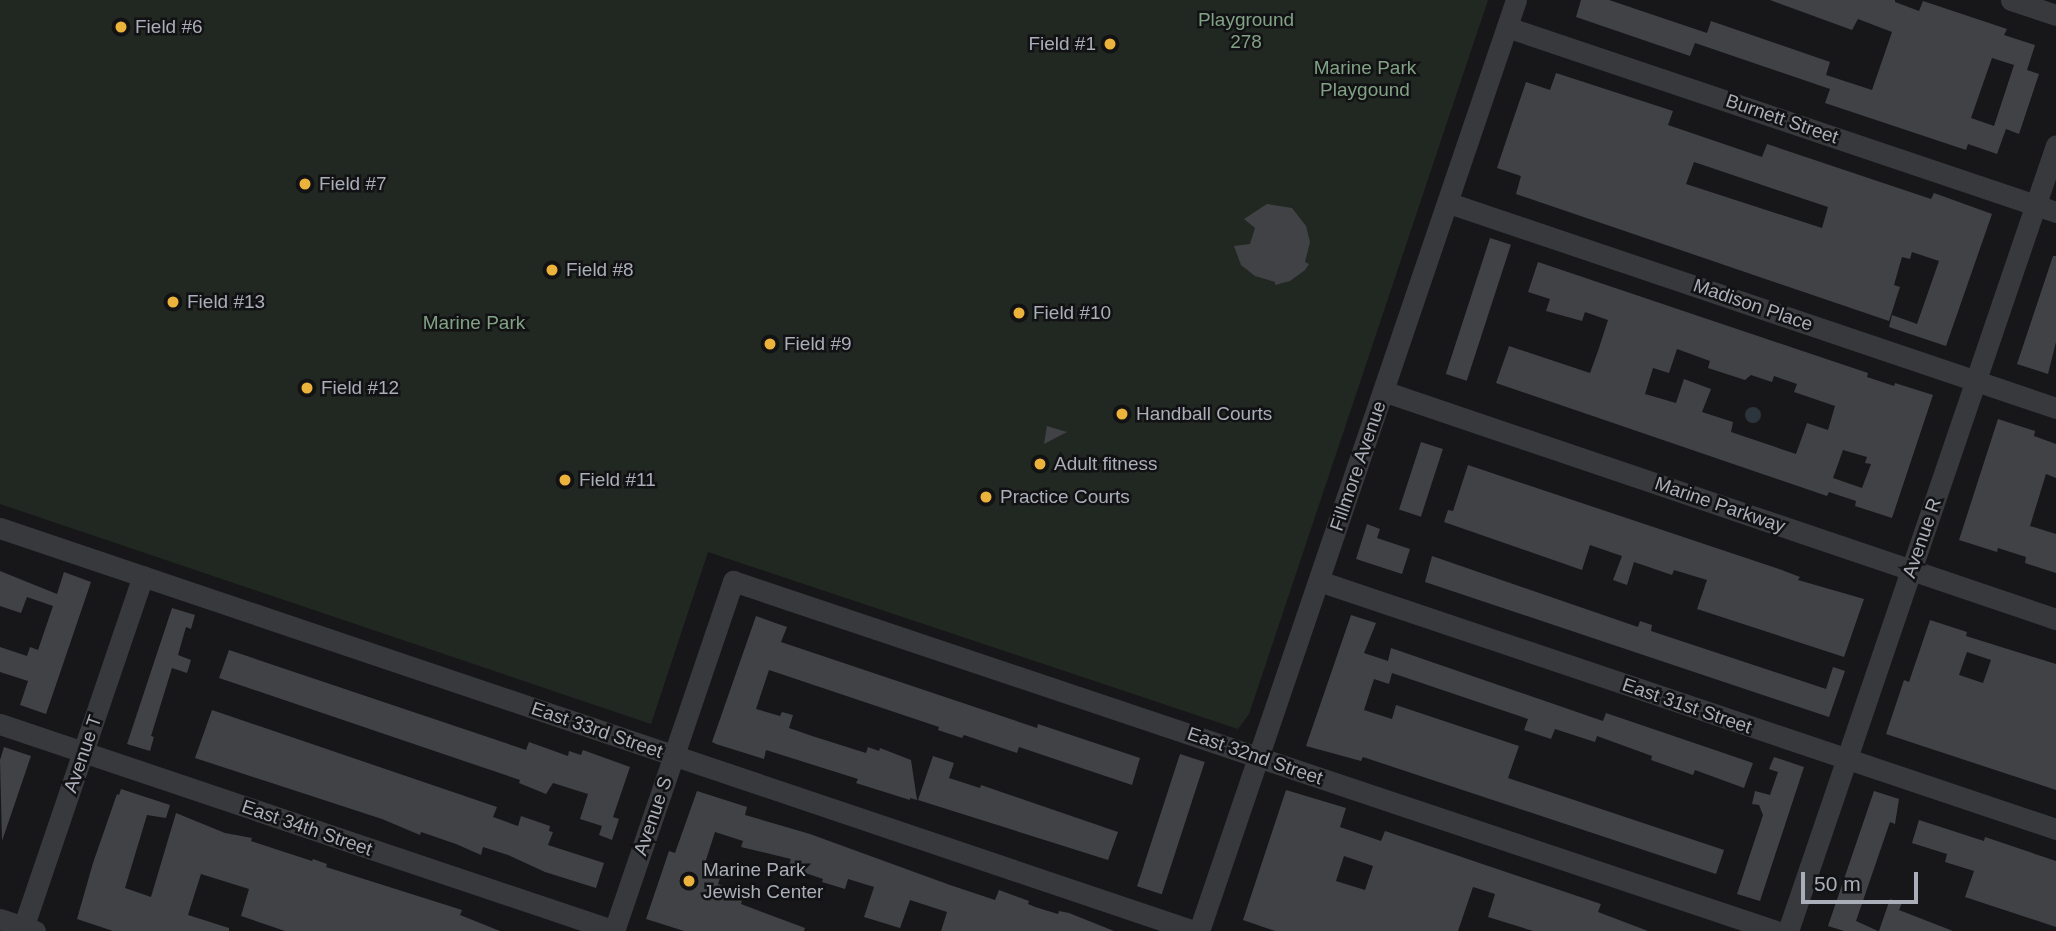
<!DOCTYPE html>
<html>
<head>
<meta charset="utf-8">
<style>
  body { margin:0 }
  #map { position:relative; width:2056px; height:931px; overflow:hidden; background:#171719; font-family:Helvetica,sans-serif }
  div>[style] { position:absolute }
  .green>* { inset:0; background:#212822 }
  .water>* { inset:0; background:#2d353c }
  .round { border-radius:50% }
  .building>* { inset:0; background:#414246; transform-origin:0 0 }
  .minor>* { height:21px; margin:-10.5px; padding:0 10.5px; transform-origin:10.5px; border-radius:10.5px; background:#38393d }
  .dots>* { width:19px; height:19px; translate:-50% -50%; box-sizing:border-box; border:4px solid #121214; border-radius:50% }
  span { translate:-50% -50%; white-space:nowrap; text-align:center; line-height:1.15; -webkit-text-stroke:5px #121214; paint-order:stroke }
  .park-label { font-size:19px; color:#81a284 }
  .poi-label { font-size:19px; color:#a9aeb8 }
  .left { translate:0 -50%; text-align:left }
  .right { translate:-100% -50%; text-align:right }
  .street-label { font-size:19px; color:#a9aeb8 }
  .scale { position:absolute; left:1801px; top:872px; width:117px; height:32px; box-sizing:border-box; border:4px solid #a9aeb8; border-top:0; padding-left:9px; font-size:21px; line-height:24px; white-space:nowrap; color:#a9aeb8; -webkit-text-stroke:5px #121214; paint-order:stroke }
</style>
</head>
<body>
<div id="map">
  <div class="green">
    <div style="clip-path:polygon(0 0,1488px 0,1249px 714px,1238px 729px,708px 552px,651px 724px,0 504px)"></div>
  </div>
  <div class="water">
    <div class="round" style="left:1745px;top:407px;width:16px;height:16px"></div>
  </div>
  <div class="building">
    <div style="clip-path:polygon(evenodd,1581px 0,1609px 0,1707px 33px,1711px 21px,1830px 62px,1826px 75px,1872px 90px,1892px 32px,1858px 19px,1852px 30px,1770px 0,1895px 0,1895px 2px,1919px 11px,1923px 1px,2007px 29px,2004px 35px,2035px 45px,2027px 70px,2039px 74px,2019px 134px,2006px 129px,1997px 154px,1968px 144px,1966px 150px,1825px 103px,1830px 89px,1695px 43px,1690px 56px,1576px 17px,1581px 0,1992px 58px,2014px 65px,1994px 126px,1971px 118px,1992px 58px)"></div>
    <div style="clip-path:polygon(evenodd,1556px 73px,1673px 111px,1668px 125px,1762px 157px,1767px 144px,1931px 199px,1934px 193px,1992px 214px,1946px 346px,1889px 327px,1892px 315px,1917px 324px,1939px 261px,1912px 252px,1910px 259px,1902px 257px,1894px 285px,1900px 287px,1889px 321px,1516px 194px,1521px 176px,1497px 168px,1511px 126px,1526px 82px,1550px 90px,1556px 73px,1694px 162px,1828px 207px,1822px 228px,1686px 184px,1694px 162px)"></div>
    <div style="clip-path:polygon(1267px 204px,1292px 208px,1306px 226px,1310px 242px,1305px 262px,1309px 264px,1305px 270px,1290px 281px,1275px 285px,1275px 282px,1255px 276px,1241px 265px,1234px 246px,1250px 244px,1255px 228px,1244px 219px)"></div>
    <div style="left:1490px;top:238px;width:22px;height:143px;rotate:18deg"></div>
    <div style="clip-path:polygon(2053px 256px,2056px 256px,2056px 342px,2048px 374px,2017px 364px)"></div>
    <div style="clip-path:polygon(evenodd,1538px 262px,1868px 373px,1867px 377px,1894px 386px,1895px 383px,1933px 395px,1892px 518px,1855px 506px,1856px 501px,1829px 492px,1827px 496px,1496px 383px,1509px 346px,1590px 373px,1598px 351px,1608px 320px,1585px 312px,1582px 321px,1546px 311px,1550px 299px,1528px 292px,1538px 262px,1677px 349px,1710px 361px,1708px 368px,1745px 380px,1751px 375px,1772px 382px,1774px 376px,1797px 384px,1794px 392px,1835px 406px,1828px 430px,1807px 423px,1796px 454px,1731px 432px,1733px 422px,1702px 412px,1711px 389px,1684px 379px,1676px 403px,1645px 394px,1653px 368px,1669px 373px,1677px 349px,1538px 262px,1843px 450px,1867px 457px,1865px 463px,1871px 464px,1862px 488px,1833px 478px,1843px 450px)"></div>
    <div style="clip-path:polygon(1998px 419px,2035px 431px,2034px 436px,2056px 444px,2056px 478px,2046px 474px,2030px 526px,2056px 534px,2056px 573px,2025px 563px,2026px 557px,1998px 548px,1997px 552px,1959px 540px)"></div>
    <div style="clip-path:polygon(1047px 426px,1067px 432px,1044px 444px)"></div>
    <div style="left:1421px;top:442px;width:23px;height:71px;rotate:18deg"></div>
    <div style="clip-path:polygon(1468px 465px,1779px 569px,1800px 577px,1798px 580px,1864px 599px,1844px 657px,1697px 609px,1707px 580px,1674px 570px,1672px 575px,1634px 562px,1627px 585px,1613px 580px,1622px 556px,1590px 545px,1582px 570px,1444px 522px,1448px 510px,1453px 511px)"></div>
    <div style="clip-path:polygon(1367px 524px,1380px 529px,1377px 538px,1410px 549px,1402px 574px,1356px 559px)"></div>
    <div style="clip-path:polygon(1432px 556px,1638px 627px,1640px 621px,1652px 625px,1651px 631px,1826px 689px,1833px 667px,1845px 671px,1829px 717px,1425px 582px)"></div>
    <div style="clip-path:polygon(0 571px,57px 594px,64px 572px,91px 582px,46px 714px,20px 705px,28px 681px,0 672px,0 647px,27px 656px,30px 647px,38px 650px,53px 606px,27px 597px,21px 613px,0 606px)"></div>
    <div style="clip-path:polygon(172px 608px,195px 615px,191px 629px,186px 627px,178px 655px,191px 660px,187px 673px,172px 668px,151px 736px,154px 737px,150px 751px,127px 744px)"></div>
    <div style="clip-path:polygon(1351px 615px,1376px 623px,1364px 653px,1388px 661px,1391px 648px,1603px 721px,1606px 713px,1753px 763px,1744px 788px,1695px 770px,1693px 775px,1651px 760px,1652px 756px,1597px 736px,1595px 742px,1555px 729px,1551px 739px,1524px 730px,1528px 719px,1392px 673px,1389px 684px,1374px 679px,1364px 710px,1392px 719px,1396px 705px,1519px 746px,1508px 778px,1724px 850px,1716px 874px,1363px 757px,1361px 761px,1306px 746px)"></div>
    <div style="clip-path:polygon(756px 616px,787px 627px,781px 642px,1037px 728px,1038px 724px,1140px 758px,1132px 785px,1019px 747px,1017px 753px,964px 735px,962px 738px,938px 730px,939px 727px,769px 670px,756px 709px,780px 716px,782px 712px,793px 715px,789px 728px,812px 736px,866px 753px,868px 747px,879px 751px,880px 748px,911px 760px,917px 800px,910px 798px,910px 800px,856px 783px,858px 779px,766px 750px,764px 759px,716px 744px,712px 742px)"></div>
    <div style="clip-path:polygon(evenodd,1930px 620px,1967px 632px,1966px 636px,2056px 664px,2056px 790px,1886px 734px,1904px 680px,1909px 682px,1930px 620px,1967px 652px,1991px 660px,1983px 683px,1959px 675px,1967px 652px)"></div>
    <div style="clip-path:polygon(229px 650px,526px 750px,529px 742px,568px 756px,569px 751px,581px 755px,583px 750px,630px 767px,613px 817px,619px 819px,612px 840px,599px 835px,602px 826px,580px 819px,588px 794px,553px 783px,546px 794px,519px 783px,520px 780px,219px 678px)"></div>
    <div style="clip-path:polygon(212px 710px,497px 807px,493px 817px,518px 826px,521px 816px,550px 826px,549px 831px,553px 832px,548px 845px,604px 863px,596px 888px,545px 872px,508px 855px,483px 847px,481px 855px,456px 844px,421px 832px,420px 835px,382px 819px,195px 758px)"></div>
    <div style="clip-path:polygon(4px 747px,31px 756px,2px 841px,0 760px)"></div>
    <div style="left:1180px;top:754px;width:26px;height:139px;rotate:18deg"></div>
    <div style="clip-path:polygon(933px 756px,954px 763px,949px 778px,980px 788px,981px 785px,1118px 832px,1108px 860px,918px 800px)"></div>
    <div style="clip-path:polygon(1774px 757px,1804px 767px,1760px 901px,1737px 894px,1763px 815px,1759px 805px,1752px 804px,1755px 791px,1770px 795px,1778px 772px,1769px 769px)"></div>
    <div style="clip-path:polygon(121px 789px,170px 805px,166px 818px,147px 815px,125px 888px,151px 897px,176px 813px,225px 833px,252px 838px,251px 841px,263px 845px,312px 861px,313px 859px,327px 864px,326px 867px,462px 910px,460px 915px,500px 931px,285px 931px,241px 916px,249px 889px,201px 874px,188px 915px,229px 928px,229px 931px,113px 931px,77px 919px,93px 863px,117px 794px,119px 795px)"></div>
    <div style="clip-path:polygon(evenodd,1286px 790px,1346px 808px,1340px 827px,1381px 841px,1385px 831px,1601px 904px,1598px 912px,1648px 931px,1533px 931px,1488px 917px,1495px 894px,1473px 887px,1458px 931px,1275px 931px,1243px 920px,1286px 790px,1344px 856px,1373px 866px,1365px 890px,1336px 881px,1344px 856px)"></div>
    <div style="clip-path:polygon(697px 791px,747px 807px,745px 815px,810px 834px,950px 885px,995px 900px,999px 890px,1029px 901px,1028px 904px,1035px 907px,1058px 914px,1059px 911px,1069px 913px,1114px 931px,941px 931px,947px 912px,910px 900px,900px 928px,864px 917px,874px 887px,848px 879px,845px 889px,822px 882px,823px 879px,788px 867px,791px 859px,741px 847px,743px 841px,715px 832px,705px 863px,723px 869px,718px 884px,744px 893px,741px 904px,805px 928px,804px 931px,684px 931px,646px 919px,669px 851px,675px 853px)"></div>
    <div style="clip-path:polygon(1874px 791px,1899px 799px,1895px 824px,1890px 822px,1856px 921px,1878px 931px,1844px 931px,1828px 926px)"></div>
    <div style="clip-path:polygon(1919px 820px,1984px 841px,1985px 837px,2056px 861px,2056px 927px,1965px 897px,1974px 871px,1945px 862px,1947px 854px,1912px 843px)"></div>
    <div style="clip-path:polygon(1890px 899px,1902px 903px,1899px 910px,1953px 931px,1879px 931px)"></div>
  </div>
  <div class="minor">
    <div style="left:2011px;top:0;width:47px;rotate:18.4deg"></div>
    <div style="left:1507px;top:27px;width:579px;rotate:18.62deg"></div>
    <div style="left:1449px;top:203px;width:641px;rotate:18.66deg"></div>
    <div style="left:1383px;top:391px;width:711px;rotate:18.72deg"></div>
    <div style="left:0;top:528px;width:1260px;rotate:18.65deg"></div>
    <div style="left:1319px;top:581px;width:778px;rotate:18.6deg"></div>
    <div style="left:0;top:724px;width:649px;rotate:18.6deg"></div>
    <div style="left:0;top:919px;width:37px;rotate:19deg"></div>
    <div style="left:22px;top:931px;width:375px;rotate:-71.2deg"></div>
    <div style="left:614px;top:931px;width:370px;rotate:-71.2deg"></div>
    <div style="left:733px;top:581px;width:1100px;rotate:18.55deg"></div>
    <div style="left:1199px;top:931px;width:983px;rotate:-71.2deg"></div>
    <div style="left:1788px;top:931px;width:830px;rotate:-71.17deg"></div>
  </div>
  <div class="dots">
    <div style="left:121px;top:27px;background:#ebb33c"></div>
    <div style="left:1110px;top:44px;background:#ebb33c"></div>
    <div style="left:305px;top:184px;background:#ebb33c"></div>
    <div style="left:552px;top:270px;background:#ebb33c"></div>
    <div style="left:173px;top:302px;background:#ebb33c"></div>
    <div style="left:1019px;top:313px;background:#ebb33c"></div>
    <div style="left:770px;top:344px;background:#ebb33c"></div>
    <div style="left:307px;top:388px;background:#ebb33c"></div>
    <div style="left:1122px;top:414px;background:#ebb33c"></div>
    <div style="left:1040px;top:464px;background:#ebb33c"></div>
    <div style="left:565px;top:480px;background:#ebb33c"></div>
    <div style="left:986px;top:497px;background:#ebb33c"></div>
    <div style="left:689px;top:881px;background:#ebb33c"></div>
  </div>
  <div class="park-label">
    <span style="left:1246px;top:31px">Playground<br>278</span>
    <span style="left:1365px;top:79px">Marine Park<br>Playgound</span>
    <span style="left:474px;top:323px">Marine Park</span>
  </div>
  <div class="poi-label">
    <span class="left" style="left:135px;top:27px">Field #6</span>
    <span class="right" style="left:1096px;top:44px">Field #1</span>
    <span class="left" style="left:319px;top:184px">Field #7</span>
    <span class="left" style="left:566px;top:270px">Field #8</span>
    <span class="left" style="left:187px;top:302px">Field #13</span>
    <span class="left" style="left:1033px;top:313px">Field #10</span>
    <span class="left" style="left:784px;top:344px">Field #9</span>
    <span class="left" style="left:321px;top:388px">Field #12</span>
    <span class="left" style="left:1136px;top:414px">Handball Courts</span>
    <span class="left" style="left:1054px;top:464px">Adult fitness</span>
    <span class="left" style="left:579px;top:480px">Field #11</span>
    <span class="left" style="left:1000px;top:497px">Practice Courts</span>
    <span class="left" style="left:703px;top:881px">Marine Park<br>Jewish Center</span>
  </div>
  <div class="street-label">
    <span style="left:1782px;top:119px;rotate:19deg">Burnett Street</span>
    <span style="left:1753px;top:305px;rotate:19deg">Madison Place</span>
    <span style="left:1358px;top:466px;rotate:-71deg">Fillmore Avenue</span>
    <span style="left:1720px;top:505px;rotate:19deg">Marine Parkway</span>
    <span style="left:1922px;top:538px;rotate:-71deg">Avenue R</span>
    <span style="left:1687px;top:706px;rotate:19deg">East 31st Street</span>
    <span style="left:597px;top:730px;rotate:19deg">East 33rd Street</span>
    <span style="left:83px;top:754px;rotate:-71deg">Avenue T</span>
    <span style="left:1255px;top:756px;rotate:19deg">East 32nd Street</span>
    <span style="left:653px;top:816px;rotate:-71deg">Avenue S</span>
    <span style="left:307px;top:828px;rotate:19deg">East 34th Street</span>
  </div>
  <div class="scale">50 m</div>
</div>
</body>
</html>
